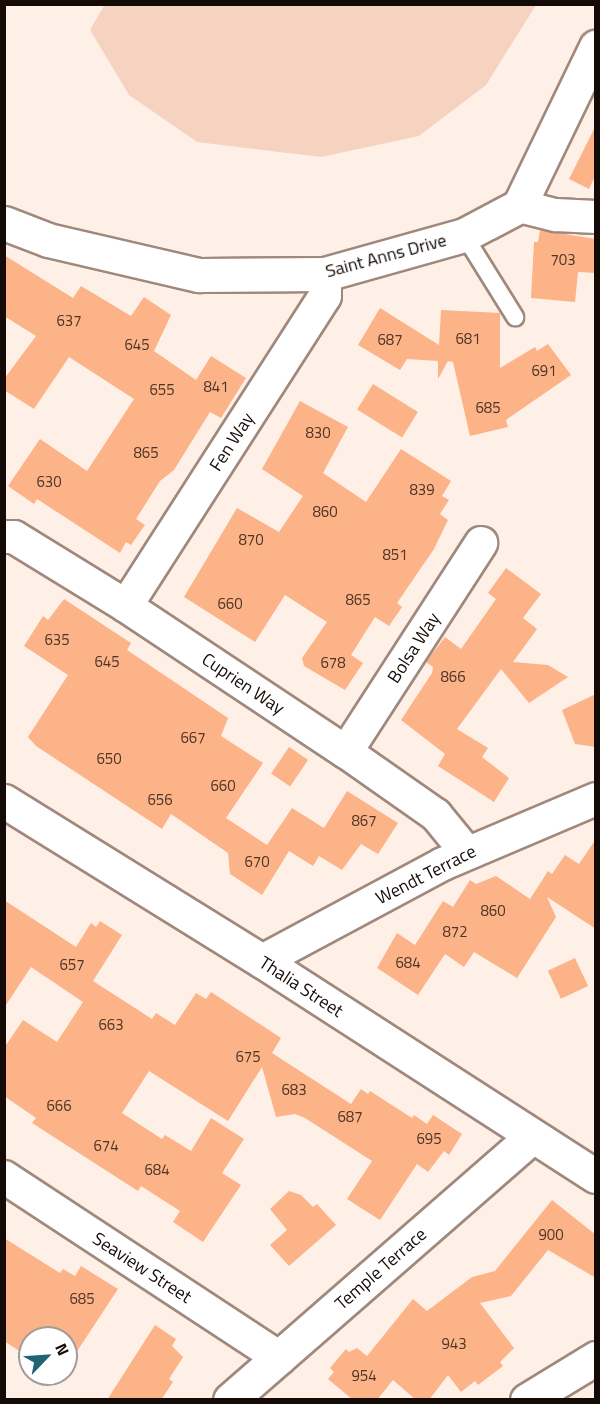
<!DOCTYPE html>
<html>
<head>
<meta charset="utf-8">
<style>
  body { margin:0 }
  #map { position:relative; width:600px; height:1404px; overflow:hidden; background:#fff0e7; font-family:"Titillium Web",sans-serif }
  div>[style] { position:absolute }
  .green>* { inset:0; background:#f5d3c0 }
  .building>* { inset:0; background:#fbb387; transform-origin:0 0 }
  .roads { filter:drop-shadow(2px 0 #a0897c) drop-shadow(-2px 0 #a0897c) drop-shadow(0 2px #a0897c) drop-shadow(0 -2px #a0897c) }
  .service>* { height:16px; margin:-8px; padding:0 8px; transform-origin:8px; border-radius:8px; background:#fff }
  .minor>* { height:32px; margin:-16px; padding:0 16px; transform-origin:16px; border-radius:16px; background:#fff }
  .tertiary>* { height:33px; margin:-16.5px; padding:0 16.5px; transform-origin:16.5px; border-radius:16.5px; background:#fff }
  span { translate:-50% -50%; white-space:nowrap; text-align:center; line-height:1.15; -webkit-text-stroke:6px #fff; paint-order:stroke }
  .number-label { font-size:15px; color:#4e3527 }
  .number-label span { -webkit-text-stroke-width:0 }
  .street-label { font-size:18px; color:#140b07 }
  .frame { position:absolute; inset:0; border:6px solid #140b07; pointer-events:none }
  .north { position:absolute; left:18px; top:1326px; width:60px; height:60px; box-sizing:border-box; background:#fff; border:2px solid #a19d9c; border-radius:50%; rotate:65deg; font-size:16px; font-weight:700; line-height:24px; text-align:center; color:#140b07 }
  .north::after { content:''; display:block; margin:auto; width:21px; height:27px; background:#1f6375; clip-path:polygon(50% 0,100% 100%,50% 72%,0 100%) }
</style>
</head>
<body>
<div id="map">
  <div class="green">
    <div style="clip-path:polygon(105px 4px,536px 4px,536px 5px,486px 85px,419px 136px,321px 157px,197px 142px,129px 95px,90px 30px)"></div>
  </div>
  <div class="building">
    <div style="clip-path:polygon(596px 125px,596px 174px,589px 189px,569px 179px)"></div>
    <div style="clip-path:polygon(540px 230px,596px 239px,596px 273px,578px 272px,575px 302px,531px 298px,534px 242px,538px 242px)"></div>
    <div style="clip-path:polygon(4px 255px,73px 298px,81px 286px,131px 316px,144px 297px,171px 315px,154px 351px,196px 380px,211px 356px,246px 378px,221px 418px,210px 412px,174px 470px,160px 481px,136px 519px,145px 525px,131px 545px,126px 542px,120px 553px,37px 499px,34px 504px,8px 486px,40px 439px,87px 471px,134px 399px,69px 357px,34px 409px,4px 390px,4px 379px,36px 336px,4px 316px)"></div>
    <div style="clip-path:polygon(380px 308px,439px 345px,441px 310px,500px 313px,500px 368px,535px 347px,537px 351px,548px 344px,571px 375px,506px 420px,508px 427px,470px 436px,453px 362px,448px 361px,438px 379px,438px 361px,407px 359px,400px 370px,358px 345px)"></div>
    <div style="left:373px;top:384px;width:53px;height:30px;rotate:32deg"></div>
    <div style="clip-path:polygon(300px 401px,348px 427px,323px 473px,366px 502px,401px 449px,451px 481px,442px 496px,449px 500px,440px 514px,448px 520px,434px 549px,397px 603px,402px 607px,389px 626px,375px 617px,351px 655px,363px 663px,345px 690px,304px 666px,302px 658px,327px 622px,285px 595px,255px 642px,184px 597px,237px 508px,279px 532px,303px 496px,262px 469px)"></div>
    <div style="clip-path:polygon(506px 568px,541px 594px,523px 618px,537px 629px,513px 662px,548px 665px,568px 677px,529px 703px,501px 669px,457px 729px,488px 748px,482px 757px,509px 778px,494px 802px,438px 766px,445px 754px,401px 720px,432px 673px,433px 667px,426px 662px,445px 637px,461px 649px,496px 599px,488px 593px)"></div>
    <div style="clip-path:polygon(64px 599px,131px 643px,127px 650px,228px 718px,221px 736px,263px 763px,226px 818px,267px 845px,292px 808px,324px 828px,347px 791px,398px 823px,378px 854px,361px 844px,342px 870px,319px 856px,313px 866px,289px 851px,262px 895px,230px 874px,228px 853px,171px 814px,162px 829px,36px 746px,28px 737px,68px 675px,24px 646px,43px 616px,48px 620px)"></div>
    <div style="clip-path:polygon(596px 694px,596px 747px,575px 744px,562px 710px)"></div>
    <div style="left:289px;top:747px;width:23px;height:32px;rotate:34deg"></div>
    <div style="clip-path:polygon(596px 839px,596px 929px,547px 897px,556px 917px,517px 978px,474px 952px,464px 967px,445px 954px,418px 995px,377px 968px,397px 933px,415px 945px,443px 901px,453px 907px,470px 880px,476px 884px,496px 876px,530px 899px,548px 871px,552px 874px,565px 855px,579px 864px)"></div>
    <div style="clip-path:polygon(4px 900px,76px 947px,91px 923px,96px 927px,100px 921px,122px 935px,93px 981px,152px 1019px,156px 1013px,175px 1025px,196px 993px,206px 999px,211px 992px,281px 1038px,272px 1053px,351px 1104px,361px 1089px,368px 1094px,370px 1091px,412px 1118px,414px 1115px,427px 1124px,433px 1115px,462px 1134px,449px 1155px,444px 1151px,428px 1172px,417px 1164px,380px 1220px,347px 1199px,372px 1161px,305px 1118px,295px 1114px,276px 1117px,262px 1067px,228px 1121px,149px 1071px,122px 1113px,162px 1139px,165px 1135px,191px 1151px,211px 1118px,244px 1139px,222px 1173px,241px 1185px,203px 1242px,173px 1222px,180px 1211px,141px 1186px,138px 1191px,32px 1123px,36px 1118px,4px 1096px,4px 1048px,23px 1020px,57px 1042px,83px 1002px,31px 967px,4px 1008px)"></div>
    <div style="left:575px;top:958px;width:31px;height:30px;rotate:65deg"></div>
    <div style="clip-path:polygon(289px 1191px,301px 1195px,313px 1207px,317px 1204px,336px 1225px,289px 1266px,270px 1245px,287px 1230px,270px 1209px)"></div>
    <div style="clip-path:polygon(552px 1200px,596px 1235px,596px 1278px,548px 1250px,511px 1296px,480px 1303px,514px 1348px,500px 1362px,503px 1366px,478px 1385px,475px 1381px,461px 1392px,448px 1375px,429px 1400px,416px 1400px,393px 1380px,377px 1400px,353px 1400px,328px 1379px,334px 1372px,330px 1368px,346px 1349px,349px 1352px,357px 1348px,367px 1356px,413px 1299px,427px 1311px,472px 1277px,495px 1271px)"></div>
    <div style="clip-path:polygon(4px 1238px,60px 1273px,63px 1269px,75px 1276px,81px 1266px,118px 1289px,68px 1365px,66px 1338px,30px 1338px,30px 1358px,4px 1341px)"></div>
    <div style="clip-path:polygon(155px 1325px,176px 1339px,172px 1346px,183px 1357px,169px 1379px,173px 1382px,161px 1400px,107px 1400px)"></div>
  </div>
  <div class="roads">
    <div class="service">
      <div style="left:464px;top:235px;width:97px;rotate:58.1deg"></div>
    </div>
    <div class="minor">
      <div style="left:519px;top:206px;width:38px;rotate:14deg"></div>
      <div style="left:556px;top:215px;width:40px;rotate:2.9deg"></div>
      <div style="left:4px;top:537px;width:10px"></div>
      <div style="left:14px;top:537px;width:132px;rotate:31.6deg"></div>
      <div style="left:126px;top:606px;width:264px;rotate:33.6deg"></div>
      <div style="left:346px;top:752px;width:110px;rotate:35deg"></div>
      <div style="left:436px;top:815px;width:49px;rotate:50.8deg"></div>
      <div style="left:126px;top:606px;width:368px;rotate:-57.3deg"></div>
      <div style="left:325px;top:296px;width:22px;rotate:-90deg"></div>
      <div style="left:346px;top:752px;width:249px;rotate:-57.1deg"></div>
      <div style="left:262px;top:961px;width:205px;rotate:-28.2deg"></div>
      <div style="left:443px;top:864px;width:166px;rotate:-23deg"></div>
      <div style="left:4px;top:1177px;width:330px;rotate:33.3deg"></div>
    </div>
    <div class="tertiary">
      <div style="left:4px;top:223px;width:47px;rotate:21.1deg"></div>
      <div style="left:48px;top:240px;width:155px;rotate:13.1deg"></div>
      <div style="left:199px;top:275px;width:126px;rotate:-0.5deg"></div>
      <div style="left:325px;top:274px;width:144px;rotate:-15.7deg"></div>
      <div style="left:464px;top:235px;width:62px;rotate:-27.8deg"></div>
      <div style="left:519px;top:206px;width:177px;rotate:-64.2deg"></div>
      <div style="left:4px;top:801px;width:304px;rotate:31.8deg"></div>
      <div style="left:262px;top:961px;width:397px;rotate:32.8deg"></div>
      <div style="left:230px;top:1400px;width:400px;rotate:-41.1deg"></div>
      <div style="left:527px;top:1400px;width:81px;rotate:-31.3deg"></div>
    </div>
  </div>
  <div class="number-label">
    <span style="left:563px;top:260px">703</span>
    <span style="left:69px;top:321px">637</span>
    <span style="left:468px;top:339px">681</span>
    <span style="left:390px;top:340px">687</span>
    <span style="left:137px;top:345px">645</span>
    <span style="left:544px;top:371px">691</span>
    <span style="left:216px;top:387px">841</span>
    <span style="left:162px;top:390px">655</span>
    <span style="left:488px;top:408px">685</span>
    <span style="left:318px;top:433px">830</span>
    <span style="left:146px;top:453px">865</span>
    <span style="left:49px;top:482px">630</span>
    <span style="left:422px;top:490px">839</span>
    <span style="left:325px;top:512px">860</span>
    <span style="left:251px;top:540px">870</span>
    <span style="left:395px;top:555px">851</span>
    <span style="left:358px;top:600px">865</span>
    <span style="left:230px;top:604px">660</span>
    <span style="left:57px;top:640px">635</span>
    <span style="left:107px;top:662px">645</span>
    <span style="left:333px;top:663px">678</span>
    <span style="left:453px;top:677px">866</span>
    <span style="left:193px;top:738px">667</span>
    <span style="left:109px;top:759px">650</span>
    <span style="left:223px;top:786px">660</span>
    <span style="left:160px;top:800px">656</span>
    <span style="left:364px;top:821px">867</span>
    <span style="left:257px;top:862px">670</span>
    <span style="left:493px;top:911px">860</span>
    <span style="left:455px;top:932px">872</span>
    <span style="left:408px;top:963px">684</span>
    <span style="left:72px;top:965px">657</span>
    <span style="left:111px;top:1025px">663</span>
    <span style="left:248px;top:1057px">675</span>
    <span style="left:294px;top:1090px">683</span>
    <span style="left:59px;top:1106px">666</span>
    <span style="left:350px;top:1117px">687</span>
    <span style="left:429px;top:1139px">695</span>
    <span style="left:106px;top:1146px">674</span>
    <span style="left:157px;top:1170px">684</span>
    <span style="left:551px;top:1235px">900</span>
    <span style="left:82px;top:1299px">685</span>
    <span style="left:454px;top:1344px">943</span>
    <span style="left:364px;top:1376px">954</span>
  </div>
  <div class="street-label">
    <span style="left:386px;top:256px;rotate:-15deg">Saint Anns Drive</span>
    <span style="left:232px;top:442px;rotate:-57deg">Fen Way</span>
    <span style="left:414px;top:648px;rotate:-57deg">Bolsa Way</span>
    <span style="left:243px;top:684px;rotate:34deg">Cuprien Way</span>
    <span style="left:426px;top:875px;rotate:-27deg">Wendt Terrace</span>
    <span style="left:301px;top:987px;rotate:33deg">Thalia Street</span>
    <span style="left:142px;top:1268px;rotate:33deg">Seaview Street</span>
    <span style="left:381px;top:1269px;rotate:-41deg">Temple Terrace</span>
  </div>
  <div class="frame"></div>
  <div class="north">N</div>
</div>
</body>
</html>
